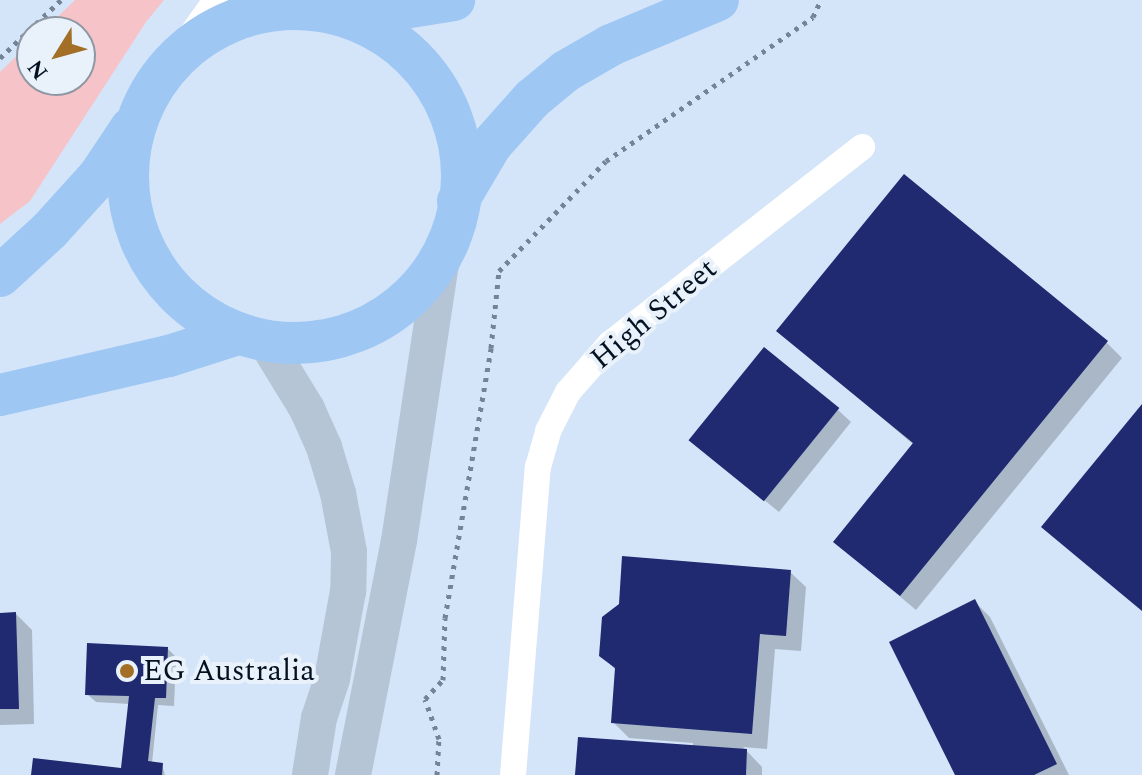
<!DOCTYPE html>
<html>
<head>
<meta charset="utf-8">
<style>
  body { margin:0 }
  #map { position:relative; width:1142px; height:775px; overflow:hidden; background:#d4e5f9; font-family:Spectral,serif }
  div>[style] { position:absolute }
  .green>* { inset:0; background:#f6c3c8 }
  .shadow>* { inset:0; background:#0003 }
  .building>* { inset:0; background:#1f2a71; transform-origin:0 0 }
  .path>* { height:5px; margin-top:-2.5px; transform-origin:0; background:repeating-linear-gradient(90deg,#748496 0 4px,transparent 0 10px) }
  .minor>* { height:26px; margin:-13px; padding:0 13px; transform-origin:13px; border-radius:13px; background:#fff }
  .secondary>* { height:36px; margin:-18px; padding:0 18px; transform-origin:18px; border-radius:18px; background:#b6c5d5 }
  .trunk>* { height:42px; margin:-21px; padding:0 21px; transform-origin:21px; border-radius:21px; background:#9ec7f4 }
  .trunk>.ring { margin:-21px; padding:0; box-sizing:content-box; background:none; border:42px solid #9ec7f4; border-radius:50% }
  .dots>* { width:22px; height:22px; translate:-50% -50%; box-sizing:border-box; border:4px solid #e9f2fb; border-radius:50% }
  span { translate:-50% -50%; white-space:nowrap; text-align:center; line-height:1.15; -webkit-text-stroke:8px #e9f2fb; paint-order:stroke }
  .street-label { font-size:30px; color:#031121 }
  .poi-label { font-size:30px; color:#031121 }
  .left { translate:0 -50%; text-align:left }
  .north { position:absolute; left:16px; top:16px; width:80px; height:80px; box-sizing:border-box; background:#e9f2fb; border:2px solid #8d98a4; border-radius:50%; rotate:233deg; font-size:22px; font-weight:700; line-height:32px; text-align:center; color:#031121 }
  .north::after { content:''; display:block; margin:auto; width:28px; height:36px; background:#a36f27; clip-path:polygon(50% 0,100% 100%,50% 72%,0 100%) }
</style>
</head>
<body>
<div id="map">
  <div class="green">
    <div style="clip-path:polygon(75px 0,164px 0,146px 22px,30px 201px,0 224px,0 72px,32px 41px,32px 80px,80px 80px,80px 32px,42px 32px)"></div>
  </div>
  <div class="shadow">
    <div style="clip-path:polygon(779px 331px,1106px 342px,1122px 358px,916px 610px,835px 542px,914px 445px)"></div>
    <div style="clip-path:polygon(838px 410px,851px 422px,779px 512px,692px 441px)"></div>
    <div style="clip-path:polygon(790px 572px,806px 587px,801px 651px,775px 649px,767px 749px,743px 747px,762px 767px,762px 775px,577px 775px,693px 747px,693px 743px,629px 738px,613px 722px,617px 671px,601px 655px)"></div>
    <div style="clip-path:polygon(974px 601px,990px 617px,1069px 775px,958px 775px)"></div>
    <div style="clip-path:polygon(16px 614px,32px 630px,34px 724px,0 725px,0 615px)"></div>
    <div style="clip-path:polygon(167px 648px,176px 657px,174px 706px,158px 705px,152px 763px,162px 765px,165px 775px,33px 775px,122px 770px,130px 704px,96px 702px,87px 694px)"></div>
  </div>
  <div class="building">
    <div style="clip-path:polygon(904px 174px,1108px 341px,900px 596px,833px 542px,913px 443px,776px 331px)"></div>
    <div style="left:764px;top:347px;width:97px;height:120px;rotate:39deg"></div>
    <div style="clip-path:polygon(1142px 404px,1142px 611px,1041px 527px)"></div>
    <div style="clip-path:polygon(622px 556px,791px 570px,786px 636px,760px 634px,752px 734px,611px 723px,615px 668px,599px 656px,602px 617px,619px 604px)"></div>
    <div style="clip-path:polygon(975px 599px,1057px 764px,1034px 775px,955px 775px,889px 642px)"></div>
    <div style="clip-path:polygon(16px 612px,19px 709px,0 709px,0 613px)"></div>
    <div style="clip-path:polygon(87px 643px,168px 647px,166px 698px,155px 698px,148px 761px,163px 763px,162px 775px,31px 775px,33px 758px,121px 768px,129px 696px,85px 695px)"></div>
    <div style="clip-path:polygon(578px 737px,747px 749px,746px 775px,575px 775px)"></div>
  </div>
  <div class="path">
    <div style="left:0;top:58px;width:84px;rotate:-43.6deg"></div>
    <div style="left:437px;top:775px;width:36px;rotate:-87deg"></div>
    <div style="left:439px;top:739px;width:42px;rotate:-109.3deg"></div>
    <div style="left:425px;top:699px;width:26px;rotate:-47deg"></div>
    <div style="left:443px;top:680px;width:62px;rotate:-88.2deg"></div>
    <div style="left:445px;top:618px;width:274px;rotate:-80.3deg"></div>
    <div style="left:491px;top:348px;width:77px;rotate:-84.1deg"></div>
    <div style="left:499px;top:271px;width:153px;rotate:-45.8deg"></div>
    <div style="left:606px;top:161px;width:252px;rotate:-34.8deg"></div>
    <div style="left:813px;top:17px;width:19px;rotate:-65deg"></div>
  </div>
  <div class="minor">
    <div style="left:175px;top:58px;width:71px;rotate:-54.7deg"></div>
    <div style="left:513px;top:775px;width:309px;rotate:-85.4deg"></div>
    <div style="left:538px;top:467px;width:37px;rotate:-74deg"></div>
    <div style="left:548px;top:431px;width:44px;rotate:-62.9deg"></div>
    <div style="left:568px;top:392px;width:64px;rotate:-48.8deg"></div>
    <div style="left:610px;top:344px;width:320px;rotate:-38deg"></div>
  </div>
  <div class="secondary">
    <div style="left:266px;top:342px;width:79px;rotate:58.5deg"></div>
    <div style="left:307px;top:409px;width:42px;rotate:65.9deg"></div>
    <div style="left:324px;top:447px;width:48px;rotate:73.1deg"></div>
    <div style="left:338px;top:493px;width:60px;rotate:79.4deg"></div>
    <div style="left:349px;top:552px;width:39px;rotate:91deg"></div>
    <div style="left:348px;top:591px;width:89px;rotate:100.3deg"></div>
    <div style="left:332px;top:679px;width:41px;rotate:108.4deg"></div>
    <div style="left:319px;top:718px;width:58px;rotate:99deg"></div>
    <div style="left:353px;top:775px;width:238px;rotate:-78.9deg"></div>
    <div style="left:399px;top:541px;width:299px;rotate:-81.4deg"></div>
  </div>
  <div class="trunk">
    <div style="left:341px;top:9px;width:51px;rotate:1.1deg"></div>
    <div style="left:392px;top:10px;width:63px;rotate:-9.2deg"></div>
    <div class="ring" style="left:128px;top:9px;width:292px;height:292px"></div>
    <div style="left:458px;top:201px;width:65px;rotate:-59.5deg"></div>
    <div style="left:491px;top:145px;width:62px;rotate:-48.3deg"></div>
    <div style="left:532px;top:99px;width:44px;rotate:-39.5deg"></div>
    <div style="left:566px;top:71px;width:52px;rotate:-30deg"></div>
    <div style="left:611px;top:45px;width:116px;rotate:-22.8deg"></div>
    <div style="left:0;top:276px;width:68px;rotate:-42.6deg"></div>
    <div style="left:50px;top:230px;width:73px;rotate:-47.8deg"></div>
    <div style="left:99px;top:176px;width:58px;rotate:-56.3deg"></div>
    <div style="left:0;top:395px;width:173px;rotate:-13deg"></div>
    <div style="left:169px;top:356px;width:69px;rotate:-17.7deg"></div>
  </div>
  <div class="dots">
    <div style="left:127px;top:671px;background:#a36f27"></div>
  </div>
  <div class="street-label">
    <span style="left:654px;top:314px;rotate:-40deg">High Street</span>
  </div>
  <div class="poi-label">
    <span class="left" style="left:143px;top:671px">EG Australia</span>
  </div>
  <div class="north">N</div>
</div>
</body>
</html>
